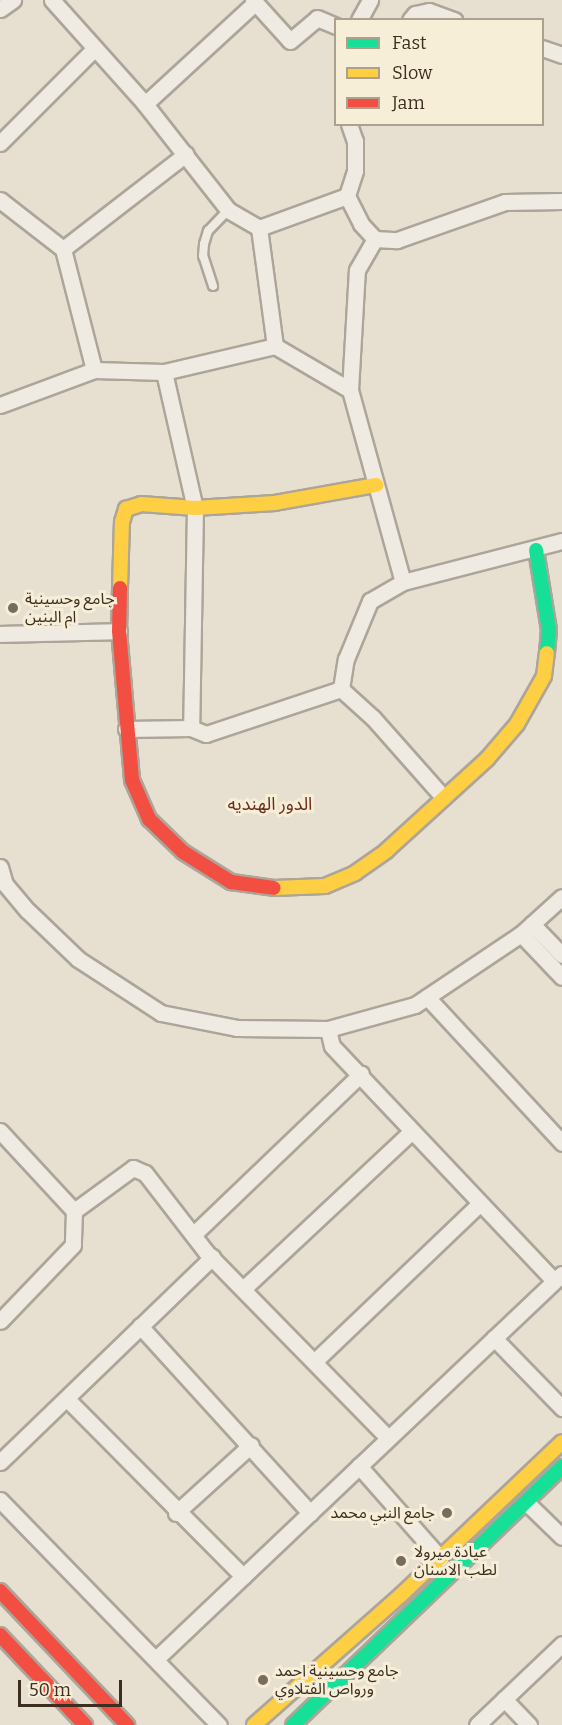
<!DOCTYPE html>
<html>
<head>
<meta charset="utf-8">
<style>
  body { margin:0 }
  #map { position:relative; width:562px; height:1725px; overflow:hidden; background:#e7e0d1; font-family:Bitter,"Noto Sans Arabic",serif }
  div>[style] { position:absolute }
  .roads { filter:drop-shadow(2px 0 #ada599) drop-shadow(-2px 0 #ada599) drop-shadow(0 2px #ada599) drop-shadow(0 -2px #ada599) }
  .lane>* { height:8px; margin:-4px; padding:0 4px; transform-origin:4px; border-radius:4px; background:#efebe3 }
  .street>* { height:15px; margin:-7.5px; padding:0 7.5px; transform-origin:7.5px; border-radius:7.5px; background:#efebe3 }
  .fast>* { height:14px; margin:-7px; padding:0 7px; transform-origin:7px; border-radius:7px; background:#16e098 }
  .slow>* { height:14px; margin:-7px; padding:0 7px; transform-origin:7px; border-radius:7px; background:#ffcf43 }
  .jam>* { height:14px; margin:-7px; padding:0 7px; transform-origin:7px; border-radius:7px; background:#f24e42 }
  .dots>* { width:16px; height:16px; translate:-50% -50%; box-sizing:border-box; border:3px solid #f7eed8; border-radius:50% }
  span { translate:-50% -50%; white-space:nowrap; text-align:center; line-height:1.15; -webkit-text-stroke:6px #f7eed8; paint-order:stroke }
  .poi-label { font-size:16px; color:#3d2e20 }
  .left { translate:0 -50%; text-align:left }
  .right { translate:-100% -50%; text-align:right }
  .neighbourhood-label { font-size:18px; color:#6b2e1e }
  .legend { position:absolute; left:334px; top:18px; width:210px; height:108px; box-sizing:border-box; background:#f7eed8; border:2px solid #ada18e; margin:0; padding:8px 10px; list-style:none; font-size:18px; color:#3d2e20 }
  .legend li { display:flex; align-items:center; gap:12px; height:30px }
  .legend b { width:30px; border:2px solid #ada18e }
  .scale { position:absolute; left:18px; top:1680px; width:104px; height:27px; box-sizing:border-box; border:3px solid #3d2e20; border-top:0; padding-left:8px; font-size:18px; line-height:21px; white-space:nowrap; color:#3d2e20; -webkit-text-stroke:4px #f7eed8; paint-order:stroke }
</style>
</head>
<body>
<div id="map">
  <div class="roads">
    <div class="lane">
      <div style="left:213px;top:286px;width:32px;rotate:-108deg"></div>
      <div style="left:203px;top:256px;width:12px;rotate:-85deg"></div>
      <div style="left:204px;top:244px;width:14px;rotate:-73deg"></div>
      <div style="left:208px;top:231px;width:29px;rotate:-46deg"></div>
    </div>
    <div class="street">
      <div style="left:52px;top:0;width:140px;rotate:48.2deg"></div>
      <div style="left:145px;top:104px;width:135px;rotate:51.9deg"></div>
      <div style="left:228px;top:210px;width:36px;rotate:30deg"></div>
      <div style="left:259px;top:228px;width:94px;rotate:-20deg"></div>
      <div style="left:253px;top:0;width:55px;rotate:47.9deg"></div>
      <div style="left:290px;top:41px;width:35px;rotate:-40deg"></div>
      <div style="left:317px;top:18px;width:21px;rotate:23deg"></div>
      <div style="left:0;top:9px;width:16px;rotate:-35deg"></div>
      <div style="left:359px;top:20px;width:23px;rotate:-61deg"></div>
      <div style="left:410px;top:20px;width:8px;rotate:-50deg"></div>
      <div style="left:415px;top:14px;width:14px;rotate:-12deg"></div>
      <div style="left:429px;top:11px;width:27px;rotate:20deg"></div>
      <div style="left:542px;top:48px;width:21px;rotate:19deg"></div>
      <div style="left:145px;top:104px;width:149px;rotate:-42.6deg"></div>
      <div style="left:349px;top:124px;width:18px;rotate:71deg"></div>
      <div style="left:355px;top:141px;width:30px;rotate:90deg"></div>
      <div style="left:355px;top:171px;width:26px;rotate:108deg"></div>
      <div style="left:347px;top:196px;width:31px;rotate:63deg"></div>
      <div style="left:361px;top:224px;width:21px;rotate:47deg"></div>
      <div style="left:375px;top:239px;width:22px;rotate:3deg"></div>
      <div style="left:397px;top:240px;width:114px;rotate:-19.4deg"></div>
      <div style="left:505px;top:202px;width:57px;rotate:-1deg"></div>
      <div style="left:0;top:143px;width:134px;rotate:-45deg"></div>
      <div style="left:0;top:200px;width:80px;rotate:37.9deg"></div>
      <div style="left:63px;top:249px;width:125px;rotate:75.6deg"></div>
      <div style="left:259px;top:228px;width:119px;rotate:82.3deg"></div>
      <div style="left:63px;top:249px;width:155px;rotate:-37.7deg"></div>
      <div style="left:164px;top:372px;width:139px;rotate:77.2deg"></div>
      <div style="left:195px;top:508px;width:220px;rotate:91deg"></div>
      <div style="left:350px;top:390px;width:120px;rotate:-86.7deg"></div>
      <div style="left:357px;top:270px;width:36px;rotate:-60deg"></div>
      <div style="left:0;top:405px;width:100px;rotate:-20.4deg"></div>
      <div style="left:94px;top:370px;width:70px;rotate:1.6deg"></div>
      <div style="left:164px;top:372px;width:114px;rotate:-13.2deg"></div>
      <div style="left:275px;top:346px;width:87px;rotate:30.4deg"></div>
      <div style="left:350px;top:390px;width:199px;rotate:74.6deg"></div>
      <div style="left:0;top:634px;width:119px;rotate:-1.4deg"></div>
      <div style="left:126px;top:729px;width:65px;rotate:-0.9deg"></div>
      <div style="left:191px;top:728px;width:16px;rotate:22deg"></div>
      <div style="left:206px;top:734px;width:142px;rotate:-18.4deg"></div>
      <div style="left:443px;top:797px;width:106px;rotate:-131.5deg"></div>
      <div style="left:373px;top:718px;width:43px;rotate:-137.8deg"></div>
      <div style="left:341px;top:689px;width:30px;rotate:-81deg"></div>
      <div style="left:346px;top:659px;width:63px;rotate:-67.5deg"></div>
      <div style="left:370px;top:601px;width:38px;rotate:-30deg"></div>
      <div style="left:403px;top:582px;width:164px;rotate:-14.5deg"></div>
      <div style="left:0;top:867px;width:18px;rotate:74deg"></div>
      <div style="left:5px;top:884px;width:35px;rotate:50deg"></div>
      <div style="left:28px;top:911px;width:69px;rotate:43.8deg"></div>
      <div style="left:78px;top:959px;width:99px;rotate:33deg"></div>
      <div style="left:161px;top:1013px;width:77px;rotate:11.2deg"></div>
      <div style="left:237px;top:1028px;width:91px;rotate:0.6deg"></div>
      <div style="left:328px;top:1029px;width:90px;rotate:-15.4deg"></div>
      <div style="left:415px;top:1005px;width:128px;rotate:-33.8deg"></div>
      <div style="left:521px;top:934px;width:55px;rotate:-42.1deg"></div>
      <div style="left:532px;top:924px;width:43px;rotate:45.9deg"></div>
      <div style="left:521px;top:934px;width:59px;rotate:46.4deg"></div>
      <div style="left:427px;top:997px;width:199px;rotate:47.2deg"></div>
      <div style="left:328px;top:1029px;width:17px;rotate:77deg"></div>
      <div style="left:332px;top:1046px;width:323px;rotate:46.6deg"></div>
      <div style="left:0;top:1131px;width:109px;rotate:47.2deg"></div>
      <div style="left:74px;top:1211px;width:34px;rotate:92deg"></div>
      <div style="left:73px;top:1245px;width:105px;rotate:133.8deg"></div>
      <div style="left:74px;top:1211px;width:73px;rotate:-36.1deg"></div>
      <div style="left:133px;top:1168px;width:13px;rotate:23deg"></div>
      <div style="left:145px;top:1173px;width:100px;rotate:52.3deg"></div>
      <div style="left:206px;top:1252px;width:260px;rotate:45.6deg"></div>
      <div style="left:195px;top:1233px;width:230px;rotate:-43.8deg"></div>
      <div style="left:243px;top:1289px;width:231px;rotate:-43.1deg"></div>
      <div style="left:140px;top:1326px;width:253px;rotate:47.7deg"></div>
      <div style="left:494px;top:1338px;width:98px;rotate:45.8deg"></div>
      <div style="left:315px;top:1361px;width:226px;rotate:-43.7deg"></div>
      <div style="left:67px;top:1399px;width:250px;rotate:45.2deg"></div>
      <div style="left:0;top:1462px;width:295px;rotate:-44deg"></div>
      <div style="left:359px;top:1466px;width:123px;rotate:48.6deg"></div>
      <div style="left:0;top:1500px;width:314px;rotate:45.8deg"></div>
      <div style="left:526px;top:1502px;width:50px;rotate:44.2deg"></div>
      <div style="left:176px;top:1513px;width:101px;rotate:-42.2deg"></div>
      <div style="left:157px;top:1658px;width:558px;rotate:-43.48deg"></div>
      <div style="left:504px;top:1699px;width:36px;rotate:46deg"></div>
      <div style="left:477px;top:1725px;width:117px;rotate:-43.6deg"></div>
    </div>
    <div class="fast">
      <div style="left:536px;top:550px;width:81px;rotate:80.8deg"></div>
      <div style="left:549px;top:630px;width:23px;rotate:95deg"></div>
      <div style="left:293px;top:1725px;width:373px;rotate:-43.8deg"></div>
    </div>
    <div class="slow">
      <div style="left:120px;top:588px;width:66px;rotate:-88.3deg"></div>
      <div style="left:122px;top:522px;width:14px;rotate:-73deg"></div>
      <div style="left:126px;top:509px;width:16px;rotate:-18deg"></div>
      <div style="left:141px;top:504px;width:54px;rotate:4.2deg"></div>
      <div style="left:195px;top:508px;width:80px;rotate:-3.6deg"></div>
      <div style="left:275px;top:503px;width:103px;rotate:-10.1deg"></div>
      <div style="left:274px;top:888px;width:51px;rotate:-2.2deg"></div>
      <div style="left:325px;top:886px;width:33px;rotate:-23deg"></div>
      <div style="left:355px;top:873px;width:38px;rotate:-35deg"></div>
      <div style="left:386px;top:851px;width:137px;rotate:-42.3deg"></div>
      <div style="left:487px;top:759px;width:46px;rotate:-49.4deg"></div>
      <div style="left:517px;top:724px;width:55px;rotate:-60.6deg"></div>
      <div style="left:544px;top:676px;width:23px;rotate:-83deg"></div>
      <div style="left:254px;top:1725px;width:196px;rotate:-41.5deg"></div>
      <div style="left:401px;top:1595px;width:222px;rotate:-43.5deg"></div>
    </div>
    <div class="jam">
      <div style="left:120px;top:588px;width:43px;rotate:91.3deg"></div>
      <div style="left:119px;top:631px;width:150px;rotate:85deg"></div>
      <div style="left:132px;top:780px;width:43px;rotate:66.4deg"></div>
      <div style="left:149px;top:819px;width:47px;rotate:44.1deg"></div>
      <div style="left:183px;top:852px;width:57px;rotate:32deg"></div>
      <div style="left:231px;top:882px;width:43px;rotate:7.9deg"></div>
      <div style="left:0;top:1591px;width:185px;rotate:46.5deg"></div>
      <div style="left:0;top:1635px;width:124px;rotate:46.6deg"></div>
    </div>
  </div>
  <div class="dots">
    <div style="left:13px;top:608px;background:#786c5e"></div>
    <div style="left:447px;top:1513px;background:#786c5e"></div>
    <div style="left:401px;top:1561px;background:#786c5e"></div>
    <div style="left:263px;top:1680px;background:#786c5e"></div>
  </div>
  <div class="poi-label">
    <span class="left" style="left:25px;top:608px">جامع وحسينية<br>ام البنين</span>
    <span class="right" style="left:435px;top:1513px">جامع النبي محمد</span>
    <span class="left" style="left:414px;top:1561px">عيادة ميرولا<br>لطب الاسنان</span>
    <span class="left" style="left:275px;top:1680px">جامع وحسينية احمد<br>ورواص الفتلاوي</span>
  </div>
  <div class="neighbourhood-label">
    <span style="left:270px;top:804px">الدور الهنديه</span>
  </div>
  <ul class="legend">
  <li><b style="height:8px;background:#16e098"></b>Fast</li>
  <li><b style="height:8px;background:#ffcf43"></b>Slow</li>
  <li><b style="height:8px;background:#f24e42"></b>Jam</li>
  </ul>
  <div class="scale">50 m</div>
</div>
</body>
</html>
